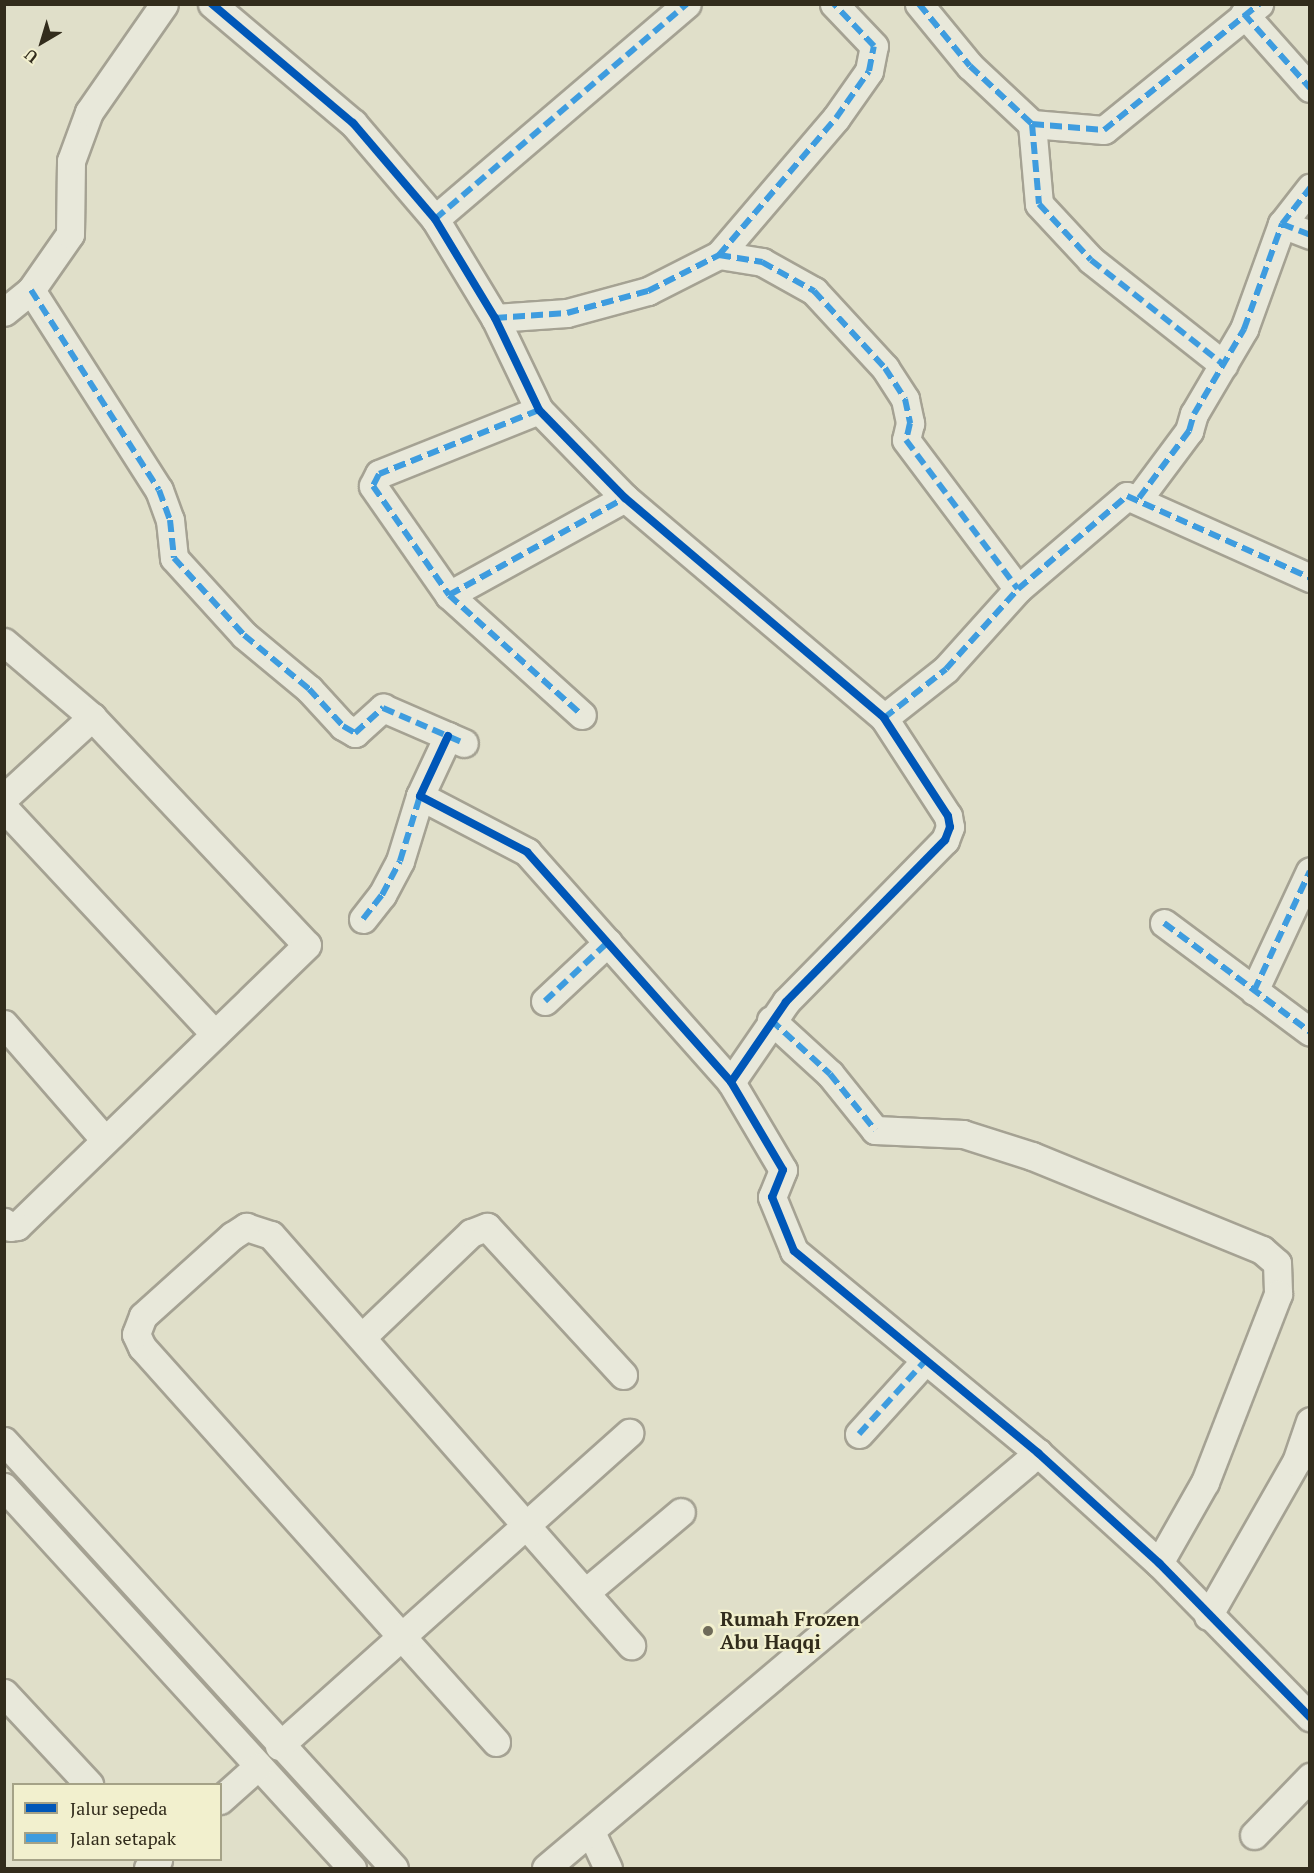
<!DOCTYPE html>
<html>
<head>
<meta charset="utf-8">
<style>
  body { margin:0 }
  #map { position:relative; width:1314px; height:1873px; overflow:hidden; background:#e0dfc9; font-family:"PT Serif",serif }
  div>[style] { position:absolute }
  .roads { filter:drop-shadow(2px 0 #a5a293) drop-shadow(-2px 0 #a5a293) drop-shadow(0 2px #a5a293) drop-shadow(0 -2px #a5a293) }
  .street>* { height:27px; margin:-13.5px; padding:0 13.5px; transform-origin:13.5px; border-radius:13.5px; background:#e8e8da }
  .quiet>* { height:6px; margin-top:-3px; transform-origin:0; background:repeating-linear-gradient(90deg,#3e9cdf 0 12px,transparent 0 18px) }
  .cycleway>* { height:8px; margin:-4px; padding:0 4px; transform-origin:4px; border-radius:4px; background:#0057b8 }
  .dots>* { width:16px; height:16px; translate:-50% -50%; box-sizing:border-box; border:3px solid #f2f0ce; border-radius:50% }
  span { translate:-50% -50%; white-space:nowrap; text-align:center; line-height:1.15; -webkit-text-stroke:4.5px #f2f0ce; paint-order:stroke }
  .poi-label { font-size:20px; color:#322c1c; font-weight:700 }
  .left { translate:0 -50%; text-align:left }
  .frame { position:absolute; inset:0; border:6px solid #322c1c; pointer-events:none }
  .legend { position:absolute; left:12px; top:1783px; width:210px; height:78px; box-sizing:border-box; background:#f2f0ce; border:2px solid #a5a287; margin:0; padding:8px 10px; list-style:none; font-size:18px; color:#322c1c }
  .legend li { display:flex; align-items:center; gap:12px; height:30px }
  .legend b { width:30px; border:2px solid #a5a287 }
  .north { position:absolute; left:12px; top:12px; width:60px; height:60px; -webkit-text-stroke:4px #f2f0ce; paint-order:stroke; rotate:218deg; font-size:16px; font-weight:700; line-height:24px; text-align:center; color:#322c1c }
  .north::after { content:''; display:block; margin:auto; width:21px; height:27px; background:#322c1c; clip-path:polygon(50% 0,100% 100%,50% 72%,0 100%) }
</style>
</head>
<body>
<div id="map">
  <div class="roads">
    <div class="street">
      <div style="left:212px;top:4px;width:185px;rotate:40.2deg"></div>
      <div style="left:353px;top:123px;width:126px;rotate:49.5deg"></div>
      <div style="left:435px;top:219px;width:116px;rotate:58.8deg"></div>
      <div style="left:495px;top:318px;width:102px;rotate:64.4deg"></div>
      <div style="left:539px;top:410px;width:123px;rotate:45.7deg"></div>
      <div style="left:625px;top:498px;width:340px;rotate:40.3deg"></div>
      <div style="left:884px;top:718px;width:117px;rotate:56.9deg"></div>
      <div style="left:948px;top:816px;width:11px;rotate:80deg"></div>
      <div style="left:950px;top:827px;width:14px;rotate:111deg"></div>
      <div style="left:945px;top:840px;width:227px;rotate:134.5deg"></div>
      <div style="left:786px;top:1002px;width:97px;rotate:124.5deg"></div>
      <div style="left:919px;top:4px;width:80px;rotate:50.6deg"></div>
      <div style="left:970px;top:66px;width:85px;rotate:43.1deg"></div>
      <div style="left:1032px;top:124px;width:72px;rotate:4.8deg"></div>
      <div style="left:1104px;top:130px;width:200px;rotate:-39.1deg"></div>
      <div style="left:1244px;top:14px;width:99px;rotate:48.3deg"></div>
      <div style="left:1032px;top:124px;width:80px;rotate:85deg"></div>
      <div style="left:1039px;top:204px;width:76px;rotate:47.1deg"></div>
      <div style="left:1091px;top:260px;width:169px;rotate:38.3deg"></div>
      <div style="left:435px;top:219px;width:331px;rotate:-40.5deg"></div>
      <div style="left:1282px;top:224px;width:30px;rotate:21deg"></div>
      <div style="left:719px;top:255px;width:44px;rotate:9.2deg"></div>
      <div style="left:762px;top:262px;width:60px;rotate:29.1deg"></div>
      <div style="left:814px;top:291px;width:105px;rotate:47.3deg"></div>
      <div style="left:885px;top:368px;width:37px;rotate:57deg"></div>
      <div style="left:905px;top:399px;width:25px;rotate:78deg"></div>
      <div style="left:910px;top:423px;width:17px;rotate:103deg"></div>
      <div style="left:906px;top:440px;width:186px;rotate:53.1deg"></div>
      <div style="left:31px;top:290px;width:237px;rotate:57.4deg"></div>
      <div style="left:159px;top:490px;width:32px;rotate:70deg"></div>
      <div style="left:170px;top:520px;width:38px;rotate:84deg"></div>
      <div style="left:174px;top:558px;width:104px;rotate:47.7deg"></div>
      <div style="left:244px;top:635px;width:85px;rotate:39.7deg"></div>
      <div style="left:309px;top:689px;width:50px;rotate:47.4deg"></div>
      <div style="left:343px;top:726px;width:14px;rotate:30deg"></div>
      <div style="left:355px;top:733px;width:38px;rotate:-42deg"></div>
      <div style="left:383px;top:708px;width:88px;rotate:23.4deg"></div>
      <div style="left:4px;top:312px;width:35px;rotate:-39deg"></div>
      <div style="left:31px;top:290px;width:68px;rotate:-55.1deg"></div>
      <div style="left:70px;top:234px;width:73px;rotate:-89.2deg"></div>
      <div style="left:71px;top:161px;width:52px;rotate:-69.8deg"></div>
      <div style="left:89px;top:112px;width:131px;rotate:-55.2deg"></div>
      <div style="left:495px;top:318px;width:72px;rotate:-4deg"></div>
      <div style="left:567px;top:313px;width:84px;rotate:-15.2deg"></div>
      <div style="left:648px;top:291px;width:80px;rotate:-26.9deg"></div>
      <div style="left:719px;top:255px;width:180px;rotate:-49.5deg"></div>
      <div style="left:836px;top:118px;width:57px;rotate:-54.9deg"></div>
      <div style="left:869px;top:71px;width:25px;rotate:-79deg"></div>
      <div style="left:874px;top:46px;width:58px;rotate:-133.6deg"></div>
      <div style="left:539px;top:410px;width:172px;rotate:158.2deg"></div>
      <div style="left:379px;top:474px;width:13px;rotate:117deg"></div>
      <div style="left:373px;top:486px;width:133px;rotate:55.1deg"></div>
      <div style="left:449px;top:595px;width:179px;rotate:42.1deg"></div>
      <div style="left:1139px;top:498px;width:84px;rotate:-53.3deg"></div>
      <div style="left:1189px;top:431px;width:18px;rotate:-74deg"></div>
      <div style="left:1194px;top:414px;width:99px;rotate:-59.5deg"></div>
      <div style="left:1244px;top:329px;width:112px;rotate:-70.1deg"></div>
      <div style="left:1282px;top:224px;width:46px;rotate:-52.1deg"></div>
      <div style="left:449px;top:595px;width:201px;rotate:-28.9deg"></div>
      <div style="left:4px;top:642px;width:116px;rotate:40.4deg"></div>
      <div style="left:92px;top:717px;width:313px;rotate:46.7deg"></div>
      <div style="left:307px;top:945px;width:404px;rotate:135.9deg"></div>
      <div style="left:17px;top:1226px;width:7px;rotate:172deg"></div>
      <div style="left:10px;top:1227px;width:8px;rotate:-140deg"></div>
      <div style="left:884px;top:718px;width:79px;rotate:-38.3deg"></div>
      <div style="left:946px;top:669px;width:108px;rotate:-48deg"></div>
      <div style="left:1018px;top:589px;width:143px;rotate:-40.5deg"></div>
      <div style="left:1127px;top:496px;width:201px;rotate:24.1deg"></div>
      <div style="left:448px;top:736px;width:66px;rotate:115deg"></div>
      <div style="left:420px;top:796px;width:121px;rotate:27.6deg"></div>
      <div style="left:527px;top:852px;width:307px;rotate:48.4deg"></div>
      <div style="left:731px;top:1082px;width:102px;rotate:59.4deg"></div>
      <div style="left:783px;top:1170px;width:29px;rotate:112deg"></div>
      <div style="left:772px;top:1197px;width:58px;rotate:67.8deg"></div>
      <div style="left:794px;top:1251px;width:317px;rotate:39.6deg"></div>
      <div style="left:1038px;top:1453px;width:164px;rotate:42.3deg"></div>
      <div style="left:1159px;top:1563px;width:216px;rotate:45.6deg"></div>
      <div style="left:4px;top:798px;width:120px;rotate:-42.6deg"></div>
      <div style="left:4px;top:808px;width:309px;rotate:47deg"></div>
      <div style="left:363px;top:919px;width:31px;rotate:-52deg"></div>
      <div style="left:382px;top:895px;width:38px;rotate:-62deg"></div>
      <div style="left:400px;top:861px;width:68px;rotate:-72.9deg"></div>
      <div style="left:1164px;top:923px;width:182px;rotate:36.7deg"></div>
      <div style="left:1254px;top:991px;width:132px;rotate:-65deg"></div>
      <div style="left:545px;top:1001px;width:86px;rotate:-43.1deg"></div>
      <div style="left:771px;top:1020px;width:80px;rotate:42.5deg"></div>
      <div style="left:830px;top:1074px;width:72px;rotate:51.2deg"></div>
      <div style="left:875px;top:1130px;width:88px;rotate:2.6deg"></div>
      <div style="left:963px;top:1134px;width:72px;rotate:17.7deg"></div>
      <div style="left:1032px;top:1156px;width:248px;rotate:22.2deg"></div>
      <div style="left:1262px;top:1250px;width:20px;rotate:41deg"></div>
      <div style="left:1277px;top:1263px;width:31px;rotate:88deg"></div>
      <div style="left:1278px;top:1294px;width:202px;rotate:111.2deg"></div>
      <div style="left:1205px;top:1482px;width:93px;rotate:119.6deg"></div>
      <div style="left:4px;top:1024px;width:152px;rotate:49deg"></div>
      <div style="left:362px;top:1337px;width:151px;rotate:-43.7deg"></div>
      <div style="left:471px;top:1233px;width:17px;rotate:-21deg"></div>
      <div style="left:487px;top:1227px;width:201px;rotate:47.4deg"></div>
      <div style="left:859px;top:1434px;width:98px;rotate:-47.9deg"></div>
      <div style="left:4px;top:1441px;width:578px;rotate:47.59deg"></div>
      <div style="left:4px;top:1487px;width:516px;rotate:47.59deg"></div>
      <div style="left:586px;top:1592px;width:124px;rotate:-40.1deg"></div>
      <div style="left:1208px;top:1616px;width:177px;rotate:-60.3deg"></div>
      <div style="left:1296px;top:1462px;width:43px;rotate:-71.1deg"></div>
      <div style="left:4px;top:1693px;width:125px;rotate:47deg"></div>
      <div style="left:496px;top:1742px;width:530px;rotate:-131.87deg"></div>
      <div style="left:142px;top:1347px;width:14px;rotate:-115deg"></div>
      <div style="left:136px;top:1334px;width:19px;rotate:-69deg"></div>
      <div style="left:143px;top:1316px;width:120px;rotate:-42deg"></div>
      <div style="left:232px;top:1236px;width:17px;rotate:-33deg"></div>
      <div style="left:246px;top:1227px;width:26px;rotate:18deg"></div>
      <div style="left:271px;top:1235px;width:546px;rotate:48.72deg"></div>
      <div style="left:279px;top:1746px;width:470px;rotate:-41.8deg"></div>
      <div style="left:220px;top:1800px;width:50px;rotate:-41.7deg"></div>
      <div style="left:591px;top:1832px;width:40px;rotate:65deg"></div>
      <div style="left:1254px;top:1835px;width:81px;rotate:-46deg"></div>
      <div style="left:148px;top:1868px;width:13px;rotate:-39deg"></div>
      <div style="left:546px;top:1868px;width:644px;rotate:-40.15deg"></div>
    </div>
  </div>
  <div class="quiet">
    <div style="left:919px;top:4px;width:80px;rotate:50.6deg"></div>
    <div style="left:970px;top:66px;width:85px;rotate:43.1deg"></div>
    <div style="left:1032px;top:124px;width:72px;rotate:4.8deg"></div>
    <div style="left:1104px;top:130px;width:200px;rotate:-39.1deg"></div>
    <div style="left:1244px;top:14px;width:99px;rotate:48.3deg"></div>
    <div style="left:1032px;top:124px;width:80px;rotate:85deg"></div>
    <div style="left:1039px;top:204px;width:76px;rotate:47.1deg"></div>
    <div style="left:1091px;top:260px;width:169px;rotate:38.3deg"></div>
    <div style="left:435px;top:219px;width:331px;rotate:-40.5deg"></div>
    <div style="left:1282px;top:224px;width:30px;rotate:21deg"></div>
    <div style="left:719px;top:255px;width:44px;rotate:9.2deg"></div>
    <div style="left:762px;top:262px;width:60px;rotate:29.1deg"></div>
    <div style="left:814px;top:291px;width:105px;rotate:47.3deg"></div>
    <div style="left:885px;top:368px;width:37px;rotate:57deg"></div>
    <div style="left:905px;top:399px;width:25px;rotate:78deg"></div>
    <div style="left:910px;top:423px;width:17px;rotate:103deg"></div>
    <div style="left:906px;top:440px;width:186px;rotate:53.1deg"></div>
    <div style="left:31px;top:290px;width:237px;rotate:57.4deg"></div>
    <div style="left:159px;top:490px;width:32px;rotate:70deg"></div>
    <div style="left:170px;top:520px;width:38px;rotate:84deg"></div>
    <div style="left:174px;top:558px;width:104px;rotate:47.7deg"></div>
    <div style="left:244px;top:635px;width:85px;rotate:39.7deg"></div>
    <div style="left:309px;top:689px;width:50px;rotate:47.4deg"></div>
    <div style="left:343px;top:726px;width:14px;rotate:30deg"></div>
    <div style="left:355px;top:733px;width:38px;rotate:-42deg"></div>
    <div style="left:383px;top:708px;width:88px;rotate:23.4deg"></div>
    <div style="left:495px;top:318px;width:72px;rotate:-4deg"></div>
    <div style="left:567px;top:313px;width:84px;rotate:-15.2deg"></div>
    <div style="left:648px;top:291px;width:80px;rotate:-26.9deg"></div>
    <div style="left:719px;top:255px;width:180px;rotate:-49.5deg"></div>
    <div style="left:836px;top:118px;width:57px;rotate:-54.9deg"></div>
    <div style="left:869px;top:71px;width:25px;rotate:-79deg"></div>
    <div style="left:874px;top:46px;width:58px;rotate:-133.6deg"></div>
    <div style="left:539px;top:410px;width:172px;rotate:158.2deg"></div>
    <div style="left:379px;top:474px;width:13px;rotate:117deg"></div>
    <div style="left:373px;top:486px;width:133px;rotate:55.1deg"></div>
    <div style="left:449px;top:595px;width:179px;rotate:42.1deg"></div>
    <div style="left:1139px;top:498px;width:84px;rotate:-53.3deg"></div>
    <div style="left:1189px;top:431px;width:18px;rotate:-74deg"></div>
    <div style="left:1194px;top:414px;width:99px;rotate:-59.5deg"></div>
    <div style="left:1244px;top:329px;width:112px;rotate:-70.1deg"></div>
    <div style="left:1282px;top:224px;width:46px;rotate:-52.1deg"></div>
    <div style="left:449px;top:595px;width:201px;rotate:-28.9deg"></div>
    <div style="left:884px;top:718px;width:79px;rotate:-38.3deg"></div>
    <div style="left:946px;top:669px;width:108px;rotate:-48deg"></div>
    <div style="left:1018px;top:589px;width:143px;rotate:-40.5deg"></div>
    <div style="left:1127px;top:496px;width:201px;rotate:24.1deg"></div>
    <div style="left:363px;top:919px;width:31px;rotate:-52deg"></div>
    <div style="left:382px;top:895px;width:38px;rotate:-62deg"></div>
    <div style="left:400px;top:861px;width:68px;rotate:-72.9deg"></div>
    <div style="left:1164px;top:923px;width:182px;rotate:36.7deg"></div>
    <div style="left:1254px;top:991px;width:132px;rotate:-65deg"></div>
    <div style="left:545px;top:1001px;width:86px;rotate:-43.1deg"></div>
    <div style="left:771px;top:1020px;width:80px;rotate:42.5deg"></div>
    <div style="left:830px;top:1074px;width:72px;rotate:51.2deg"></div>
    <div style="left:859px;top:1434px;width:98px;rotate:-47.9deg"></div>
  </div>
  <div class="cycleway">
    <div style="left:212px;top:4px;width:185px;rotate:40.2deg"></div>
    <div style="left:353px;top:123px;width:126px;rotate:49.5deg"></div>
    <div style="left:435px;top:219px;width:116px;rotate:58.8deg"></div>
    <div style="left:495px;top:318px;width:102px;rotate:64.4deg"></div>
    <div style="left:539px;top:410px;width:123px;rotate:45.7deg"></div>
    <div style="left:625px;top:498px;width:340px;rotate:40.3deg"></div>
    <div style="left:884px;top:718px;width:117px;rotate:56.9deg"></div>
    <div style="left:948px;top:816px;width:11px;rotate:80deg"></div>
    <div style="left:950px;top:827px;width:14px;rotate:111deg"></div>
    <div style="left:945px;top:840px;width:227px;rotate:134.5deg"></div>
    <div style="left:786px;top:1002px;width:97px;rotate:124.5deg"></div>
    <div style="left:448px;top:736px;width:66px;rotate:115deg"></div>
    <div style="left:420px;top:796px;width:121px;rotate:27.6deg"></div>
    <div style="left:527px;top:852px;width:307px;rotate:48.4deg"></div>
    <div style="left:731px;top:1082px;width:102px;rotate:59.4deg"></div>
    <div style="left:783px;top:1170px;width:29px;rotate:112deg"></div>
    <div style="left:772px;top:1197px;width:58px;rotate:67.8deg"></div>
    <div style="left:794px;top:1251px;width:317px;rotate:39.6deg"></div>
    <div style="left:1038px;top:1453px;width:164px;rotate:42.3deg"></div>
    <div style="left:1159px;top:1563px;width:216px;rotate:45.6deg"></div>
  </div>
  <div class="dots">
    <div style="left:708px;top:1631px;background:#6f6b59"></div>
  </div>
  <div class="poi-label">
    <span class="left" style="left:720px;top:1630px">Rumah Frozen<br>Abu Haqqi</span>
  </div>
  <div class="frame"></div>
  <ul class="legend">
  <li><b style="height:8px;background:#0057b8"></b>Jalur sepeda</li>
  <li><b style="height:8px;background:#3e9cdf"></b>Jalan setapak</li>
  </ul>
  <div class="north">U</div>
</div>
</body>
</html>
